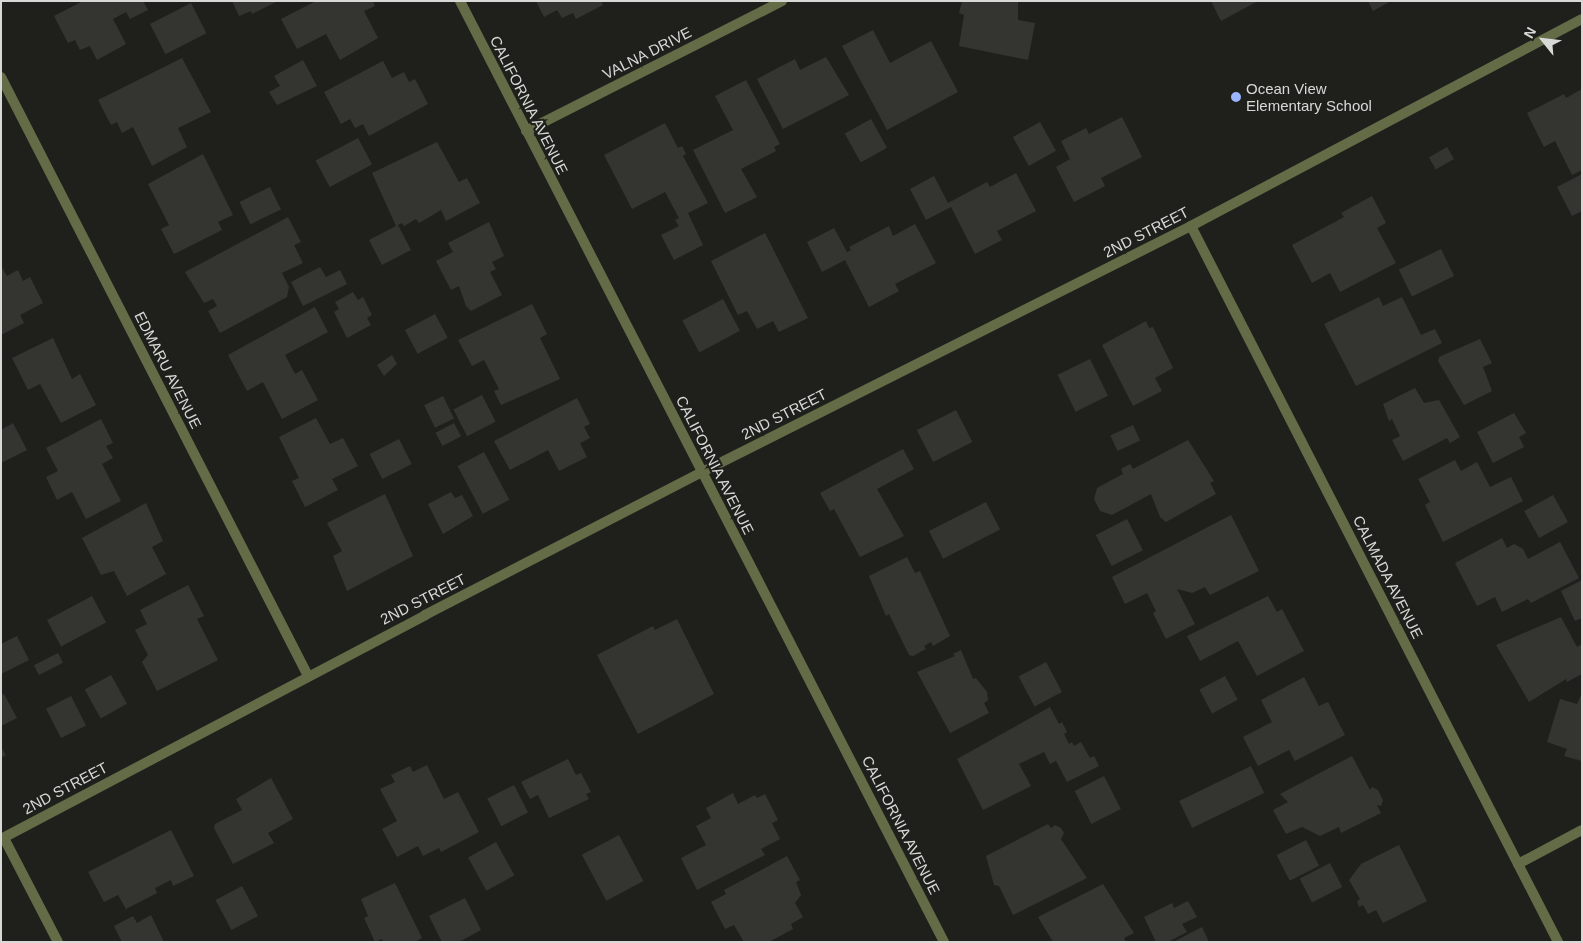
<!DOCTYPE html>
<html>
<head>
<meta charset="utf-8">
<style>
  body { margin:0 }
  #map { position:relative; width:1583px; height:943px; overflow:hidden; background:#1f201c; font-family:Arial,sans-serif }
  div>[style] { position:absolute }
  .building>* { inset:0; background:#343531; transform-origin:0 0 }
  .minor>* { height:10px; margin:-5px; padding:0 5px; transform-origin:5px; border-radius:5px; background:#646c47 }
  .dots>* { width:14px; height:14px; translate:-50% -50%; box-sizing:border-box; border:2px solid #1f201c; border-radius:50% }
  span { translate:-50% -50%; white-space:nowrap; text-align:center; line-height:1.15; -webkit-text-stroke:4px #1f201c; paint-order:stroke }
  .street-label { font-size:15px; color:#d8d9d6 }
  .poi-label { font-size:15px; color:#d8d9d6 }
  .left { translate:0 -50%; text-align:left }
  .frame { position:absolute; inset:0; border:2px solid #d8d9d6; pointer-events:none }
  .north { position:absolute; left:1518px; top:15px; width:50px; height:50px; -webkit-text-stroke:4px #1f201c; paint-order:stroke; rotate:299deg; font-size:14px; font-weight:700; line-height:20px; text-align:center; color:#d8d9d6 }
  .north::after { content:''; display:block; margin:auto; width:18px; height:22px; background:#d8d9d6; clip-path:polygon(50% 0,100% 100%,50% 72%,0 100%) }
</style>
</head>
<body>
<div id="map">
  <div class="building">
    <div style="clip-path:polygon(83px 1px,143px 1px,148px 10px,130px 19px,126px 12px,113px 19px,126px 44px,97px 60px,90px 46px,80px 50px,75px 40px,68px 43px,54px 16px)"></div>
    <div style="clip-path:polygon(232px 1px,278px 1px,252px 14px,251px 11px,239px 16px)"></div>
    <div style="clip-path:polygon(316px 1px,373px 1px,375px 6px,364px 11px,378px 38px,340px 60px,326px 34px,297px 49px,281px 19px)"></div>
    <div style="clip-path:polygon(536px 1px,601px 1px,603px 5px,576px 19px,573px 13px,562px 18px,557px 10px,544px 17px)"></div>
    <div style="clip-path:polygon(962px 1px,1018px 1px,1018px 20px,1035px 23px,1028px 60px,959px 46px,964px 15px,959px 13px)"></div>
    <div style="clip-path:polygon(1211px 1px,1258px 1px,1221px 21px)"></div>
    <div style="clip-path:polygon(1368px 1px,1391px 1px,1373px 11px)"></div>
    <div style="left:191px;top:3px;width:34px;height:46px;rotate:63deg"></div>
    <div style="clip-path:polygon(873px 30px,890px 63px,931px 41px,958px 92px,887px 130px,842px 46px)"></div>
    <div style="clip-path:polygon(826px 57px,849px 95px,783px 129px,757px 79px,795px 59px,800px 70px)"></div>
    <div style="clip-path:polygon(182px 58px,211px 112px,178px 128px,187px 147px,152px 166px,133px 127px,122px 133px,117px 122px,111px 125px,98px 100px)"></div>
    <div style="clip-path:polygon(303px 60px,317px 86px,277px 105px,269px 92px,280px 86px,274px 76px)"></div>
    <div style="clip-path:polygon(383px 61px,392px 78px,404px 72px,409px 82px,415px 79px,428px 104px,369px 136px,363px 124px,355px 128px,350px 119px,341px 124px,324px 92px)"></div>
    <div style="clip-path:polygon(746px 80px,780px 144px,774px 147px,776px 151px,741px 169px,757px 197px,725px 213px,693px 150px,733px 130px,715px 96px)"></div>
    <div style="clip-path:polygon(1582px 89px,1582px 170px,1572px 175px,1555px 141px,1544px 147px,1527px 113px,1564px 94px,1566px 98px)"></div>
    <div style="clip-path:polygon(1122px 117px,1142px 157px,1101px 178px,1105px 186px,1074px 202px,1056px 167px,1070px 159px,1061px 141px,1086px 128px,1089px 134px)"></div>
    <div style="left:871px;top:119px;width:33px;height:30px;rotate:61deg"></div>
    <div style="left:1040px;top:122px;width:33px;height:31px;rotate:61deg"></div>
    <div style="clip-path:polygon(665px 123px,678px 148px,682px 146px,686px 154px,683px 156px,708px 203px,688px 213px,703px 245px,674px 260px,661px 235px,679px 226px,675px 220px,679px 218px,665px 192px,632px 209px,604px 155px)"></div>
    <div style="left:358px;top:138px;width:30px;height:48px;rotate:62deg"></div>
    <div style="clip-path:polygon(437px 142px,459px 182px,467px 178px,480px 203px,446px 221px,441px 210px,419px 223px,416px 219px,404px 226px,402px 223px,398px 225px,411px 250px,382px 265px,369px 240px,396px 226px,372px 173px)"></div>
    <div style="left:1447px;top:147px;width:14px;height:21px;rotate:60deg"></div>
    <div style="clip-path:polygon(203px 154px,233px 215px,218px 222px,222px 230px,174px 254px,161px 229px,169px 225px,148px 184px)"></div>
    <div style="clip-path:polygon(1016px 173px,1036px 211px,997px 231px,1002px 240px,975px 254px,951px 207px,926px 220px,910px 189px,934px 176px,948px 203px,987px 182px,990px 187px)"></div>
    <div style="clip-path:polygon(1582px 174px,1582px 211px,1572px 216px,1557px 187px)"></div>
    <div style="left:270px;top:187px;width:25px;height:34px;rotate:64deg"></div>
    <div style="clip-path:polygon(1372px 196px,1386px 223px,1377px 228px,1396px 263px,1340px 292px,1330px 273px,1312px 283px,1292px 245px,1344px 217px,1341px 213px)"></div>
    <div style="clip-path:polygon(288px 217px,301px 242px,294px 245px,303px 263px,282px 273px,289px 287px,287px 297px,220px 333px,208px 311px,217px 306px,213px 299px,204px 303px,185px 272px)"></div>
    <div style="clip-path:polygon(489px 222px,504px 256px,492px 262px,496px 269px,490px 272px,502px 295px,471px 311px,466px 306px,459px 286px,451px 290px,436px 261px,453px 252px,448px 243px)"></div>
    <div style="clip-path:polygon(915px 224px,936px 263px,895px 284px,899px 291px,869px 307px,845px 260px,822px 272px,807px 242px,834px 228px,847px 252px,851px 250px,849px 247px,889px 226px,893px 236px)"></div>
    <div style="clip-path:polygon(765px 233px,808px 318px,779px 332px,773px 321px,757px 329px,747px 311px,738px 315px,711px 261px)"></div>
    <div style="left:1441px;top:249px;width:30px;height:47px;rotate:64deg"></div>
    <div style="clip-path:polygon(1px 266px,7px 276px,18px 270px,23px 281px,30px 277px,43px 303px,20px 315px,24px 323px,1px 335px)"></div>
    <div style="clip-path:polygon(320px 267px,326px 277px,340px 270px,347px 284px,303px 306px,291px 282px)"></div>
    <div style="clip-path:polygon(353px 292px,358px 300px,363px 297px,372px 315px,367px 318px,371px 325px,347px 338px,334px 312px,339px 309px,335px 302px)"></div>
    <div style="clip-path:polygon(1379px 297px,1383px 306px,1402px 297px,1421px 335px,1435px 329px,1442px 343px,1356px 386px,1324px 324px)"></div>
    <div style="left:723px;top:299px;width:36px;height:46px;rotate:62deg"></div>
    <div style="clip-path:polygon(532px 304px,547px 334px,540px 338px,560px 379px,501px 405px,494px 391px,499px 389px,484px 360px,472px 366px,458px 340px)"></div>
    <div style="clip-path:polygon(315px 307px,328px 332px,285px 355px,295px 374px,302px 370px,318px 400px,282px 419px,263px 382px,247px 391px,228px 355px)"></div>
    <div style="left:435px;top:314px;width:27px;height:34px;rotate:62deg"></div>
    <div style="clip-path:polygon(1146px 321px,1149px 328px,1153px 327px,1173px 368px,1155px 378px,1162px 391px,1133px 406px,1102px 345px)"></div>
    <div style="clip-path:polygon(53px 338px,72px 379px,80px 374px,96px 405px,61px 423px,40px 384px,28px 390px,12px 358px)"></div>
    <div style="clip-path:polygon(1480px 339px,1492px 363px,1483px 367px,1492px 391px,1464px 405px,1438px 361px,1439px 357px)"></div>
    <div style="clip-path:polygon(392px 355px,397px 364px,384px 376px,377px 365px)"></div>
    <div style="left:1090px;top:359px;width:41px;height:36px;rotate:64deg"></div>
    <div style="clip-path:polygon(1415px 388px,1424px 403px,1439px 400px,1460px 437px,1450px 443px,1447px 438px,1403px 461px,1392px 440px,1400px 436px,1392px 419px,1389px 421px,1383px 404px)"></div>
    <div style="left:482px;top:395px;width:30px;height:32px;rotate:63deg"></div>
    <div style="left:443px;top:396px;width:25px;height:21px;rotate:64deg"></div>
    <div style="clip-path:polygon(577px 398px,590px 424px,584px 427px,590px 438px,580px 443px,587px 457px,559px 471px,548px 450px,510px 470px,494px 441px)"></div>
    <div style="left:956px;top:410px;width:36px;height:44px;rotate:63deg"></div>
    <div style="clip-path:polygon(1514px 413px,1526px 433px,1519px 437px,1524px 447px,1493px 463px,1477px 432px)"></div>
    <div style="clip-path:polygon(316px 418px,330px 444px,343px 438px,358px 466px,332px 479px,338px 490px,305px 507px,292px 481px,299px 478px,279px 437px)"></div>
    <div style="clip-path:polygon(101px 419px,113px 443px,106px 446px,113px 458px,102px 464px,121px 501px,86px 519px,72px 492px,57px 500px,46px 477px,58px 471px,46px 448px)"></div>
    <div style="clip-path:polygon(13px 423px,27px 450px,1px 463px,1px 430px)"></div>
    <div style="left:454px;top:423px;width:15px;height:21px;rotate:62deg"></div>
    <div style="left:1133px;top:425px;width:17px;height:25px;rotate:65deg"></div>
    <div style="left:399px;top:439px;width:28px;height:33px;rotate:63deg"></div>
    <div style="clip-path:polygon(1188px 440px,1214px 481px,1210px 483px,1216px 494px,1166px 522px,1160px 517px,1151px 494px,1112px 515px,1100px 511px,1094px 499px,1097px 488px,1123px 474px,1121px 469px,1130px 464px,1133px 469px)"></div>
    <div style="clip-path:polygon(903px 449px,914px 469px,877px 489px,904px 536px,860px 557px,834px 509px,830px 511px,820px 493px)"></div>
    <div style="left:484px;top:452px;width:54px;height:30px;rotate:62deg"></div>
    <div style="clip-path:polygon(1455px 460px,1461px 471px,1477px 462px,1490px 487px,1511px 477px,1523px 501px,1443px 542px,1425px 505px,1430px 502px,1418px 479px)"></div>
    <div style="clip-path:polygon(451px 492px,455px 498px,462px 495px,473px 516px,443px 534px,428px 504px)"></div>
    <div style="clip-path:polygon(385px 494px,413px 556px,347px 591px,333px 556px,342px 551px,327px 523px)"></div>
    <div style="left:1553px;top:495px;width:31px;height:33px;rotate:61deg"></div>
    <div style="left:986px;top:502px;width:31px;height:64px;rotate:63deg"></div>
    <div style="clip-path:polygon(146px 503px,163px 541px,152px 547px,166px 574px,127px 596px,114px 571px,101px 575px,82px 538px)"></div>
    <div style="clip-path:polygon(1231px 515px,1259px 571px,1210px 595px,1205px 587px,1192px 593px,1177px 589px,1195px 624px,1166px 639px,1153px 613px,1156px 611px,1147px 593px,1125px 604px,1112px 577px)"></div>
    <div style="left:1127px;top:519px;width:35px;height:35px;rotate:63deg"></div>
    <div style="clip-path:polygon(1502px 538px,1507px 548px,1514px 544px,1523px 549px,1528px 559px,1560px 542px,1579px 578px,1531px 603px,1528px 599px,1502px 612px,1495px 597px,1477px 606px,1455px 563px)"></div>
    <div style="clip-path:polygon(907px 557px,915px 573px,920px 571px,950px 636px,933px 646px,931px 642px,924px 646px,926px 649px,913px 656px,909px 655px,889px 614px,886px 616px,869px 576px)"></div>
    <div style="clip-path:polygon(1582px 580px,1582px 618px,1575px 621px,1561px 591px)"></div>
    <div style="clip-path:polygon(188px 585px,204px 616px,197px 619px,218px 660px,157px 691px,142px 662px,148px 655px,135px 630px,147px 624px,140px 610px)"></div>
    <div style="left:92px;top:596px;width:30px;height:51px;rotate:62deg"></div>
    <div style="clip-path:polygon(1268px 596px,1277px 612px,1282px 609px,1304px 651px,1257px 676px,1238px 641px,1200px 661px,1187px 636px)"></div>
    <div style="clip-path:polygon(1561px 617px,1577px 647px,1582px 644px,1582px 674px,1567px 682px,1566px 679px,1529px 702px,1496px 645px)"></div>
    <div style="clip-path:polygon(677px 619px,714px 694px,638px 734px,597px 655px,653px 626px,655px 630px)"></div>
    <div style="clip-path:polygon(17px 636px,29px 660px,1px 674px,1px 644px)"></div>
    <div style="clip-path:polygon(961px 650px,973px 679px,976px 678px,987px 692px,988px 700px,984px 703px,989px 713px,950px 733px,917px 672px,955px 656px,953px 654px)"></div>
    <div style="left:58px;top:653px;width:11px;height:27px;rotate:63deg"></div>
    <div style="left:1046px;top:662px;width:34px;height:31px;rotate:62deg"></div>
    <div style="left:111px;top:675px;width:33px;height:30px;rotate:61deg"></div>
    <div style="left:1225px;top:676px;width:27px;height:29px;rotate:62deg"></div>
    <div style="clip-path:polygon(1304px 677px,1319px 706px,1328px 702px,1345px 735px,1295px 761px,1289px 750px,1258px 766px,1243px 737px,1272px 722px,1261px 700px)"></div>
    <div style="clip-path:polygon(1582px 693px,1582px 761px,1564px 756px,1567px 749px,1547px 742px,1560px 699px,1577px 704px)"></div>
    <div style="clip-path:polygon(4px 694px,17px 718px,1px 726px,1px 695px)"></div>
    <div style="left:71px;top:696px;width:33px;height:28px;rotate:63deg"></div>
    <div style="clip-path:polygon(1050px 707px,1059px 724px,1062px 722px,1067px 732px,1064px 734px,1069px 744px,1072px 742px,1074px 746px,1081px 742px,1090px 758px,1094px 756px,1099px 766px,1067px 782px,1056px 761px,1050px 764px,1044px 752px,1019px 764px,1031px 786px,983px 810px,957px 759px)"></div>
    <div style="clip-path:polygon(1px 747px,6px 755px,1px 758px)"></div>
    <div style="clip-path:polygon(1352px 756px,1370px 790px,1372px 787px,1378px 790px,1383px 800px,1381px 806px,1377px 805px,1381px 813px,1341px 833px,1339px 827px,1320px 836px,1302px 827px,1286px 834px,1273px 810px,1288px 802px,1280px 794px)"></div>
    <div style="clip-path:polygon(568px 759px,576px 775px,581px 773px,591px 792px,586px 794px,589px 799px,549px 818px,538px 795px,530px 799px,521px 782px)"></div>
    <div style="clip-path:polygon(427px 765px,444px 799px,458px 792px,479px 832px,441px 852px,439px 848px,423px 856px,418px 846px,397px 857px,382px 829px,397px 821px,380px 789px,395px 782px,391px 775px,410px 766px,413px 772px)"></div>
    <div style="left:1251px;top:766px;width:30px;height:80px;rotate:64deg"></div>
    <div style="left:1104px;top:776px;width:37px;height:33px;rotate:63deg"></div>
    <div style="clip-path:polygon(271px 778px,293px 819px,268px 833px,274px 843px,233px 864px,214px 828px,215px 824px,242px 810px,236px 799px)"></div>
    <div style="left:514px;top:785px;width:31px;height:30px;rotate:63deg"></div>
    <div style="clip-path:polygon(733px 793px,738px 804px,755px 795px,757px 798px,765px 794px,778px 820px,772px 823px,780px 839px,761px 849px,765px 855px,697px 890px,681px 858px,706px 845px,696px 826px,711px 818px,706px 808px)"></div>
    <div style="clip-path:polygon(1048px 824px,1051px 828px,1055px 825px,1061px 828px,1064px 833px,1061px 839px,1087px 878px,1013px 915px,999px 886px,994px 885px,986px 856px)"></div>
    <div style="clip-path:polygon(171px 830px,194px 876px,173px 886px,171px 880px,155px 888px,157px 893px,126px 909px,118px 895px,104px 902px,88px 872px)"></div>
    <div style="left:619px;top:835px;width:52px;height:42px;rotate:62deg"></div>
    <div style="left:1306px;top:840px;width:29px;height:33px;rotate:63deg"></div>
    <div style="left:496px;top:842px;width:38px;height:32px;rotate:61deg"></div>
    <div style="clip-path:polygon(1399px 845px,1427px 901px,1383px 923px,1376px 910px,1368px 914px,1363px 905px,1359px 907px,1357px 901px,1360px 899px,1349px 880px,1361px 864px)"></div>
    <div style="clip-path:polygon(787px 856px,800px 880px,796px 882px,801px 895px,795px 903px,803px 917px,791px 924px,793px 929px,769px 942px,744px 942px,734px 925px,725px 929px,711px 902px,726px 894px,724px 890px)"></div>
    <div style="left:1330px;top:863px;width:27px;height:34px;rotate:63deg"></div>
    <div style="clip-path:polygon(395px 883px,422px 938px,415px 942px,383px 942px,382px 939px,375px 942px,364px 918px,368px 916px,361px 899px)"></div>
    <div style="clip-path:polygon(1103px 884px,1134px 933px,1124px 938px,1126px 942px,1053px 942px,1038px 917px)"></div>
    <div style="left:242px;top:886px;width:34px;height:30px;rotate:62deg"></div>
    <div style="clip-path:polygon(465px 898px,481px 930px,459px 942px,442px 942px,429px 916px)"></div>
    <div style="clip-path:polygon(1188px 901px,1197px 917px,1182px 924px,1187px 932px,1168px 942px,1156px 942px,1144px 917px,1172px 903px,1174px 908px)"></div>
    <div style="clip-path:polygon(151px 915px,164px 942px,122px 942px,114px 926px,133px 916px,137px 923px)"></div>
    <div style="clip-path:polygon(1202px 927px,1209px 942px,1173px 942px)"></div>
  </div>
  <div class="minor">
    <div style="left:460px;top:1px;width:1058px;rotate:62.78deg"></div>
    <div style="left:1px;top:77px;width:673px;rotate:62.86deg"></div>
    <div style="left:526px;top:131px;width:287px;rotate:-26.9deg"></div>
    <div style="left:1191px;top:226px;width:805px;rotate:62.86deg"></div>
    <div style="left:4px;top:838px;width:117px;rotate:62.6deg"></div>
    <div style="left:1px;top:839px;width:480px;rotate:-27.8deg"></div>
    <div style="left:425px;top:615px;width:312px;rotate:-27.3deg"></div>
    <div style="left:702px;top:472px;width:547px;rotate:-26.71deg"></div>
    <div style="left:1191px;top:226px;width:442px;rotate:-27.9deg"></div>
    <div style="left:1518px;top:864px;width:72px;rotate:-28deg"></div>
  </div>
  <div class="dots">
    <div style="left:1236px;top:97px;background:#9ab5fd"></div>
  </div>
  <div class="street-label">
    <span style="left:647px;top:53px;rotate:-27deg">VALNA DRIVE</span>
    <span style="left:529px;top:105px;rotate:63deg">CALIFORNIA AVENUE</span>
    <span style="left:1146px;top:232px;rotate:-27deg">2ND STREET</span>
    <span style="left:168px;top:370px;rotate:63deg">EDMARU AVENUE</span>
    <span style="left:784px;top:414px;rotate:-27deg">2ND STREET</span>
    <span style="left:715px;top:465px;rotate:63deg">CALIFORNIA AVENUE</span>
    <span style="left:1388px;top:577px;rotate:63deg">CALMADA AVENUE</span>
    <span style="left:423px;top:599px;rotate:-27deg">2ND STREET</span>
    <span style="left:65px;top:788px;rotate:-28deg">2ND STREET</span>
    <span style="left:901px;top:825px;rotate:63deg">CALIFORNIA AVENUE</span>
  </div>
  <div class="poi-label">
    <span class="left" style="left:1246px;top:97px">Ocean View<br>Elementary School</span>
  </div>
  <div class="frame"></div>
  <div class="north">N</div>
</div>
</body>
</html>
